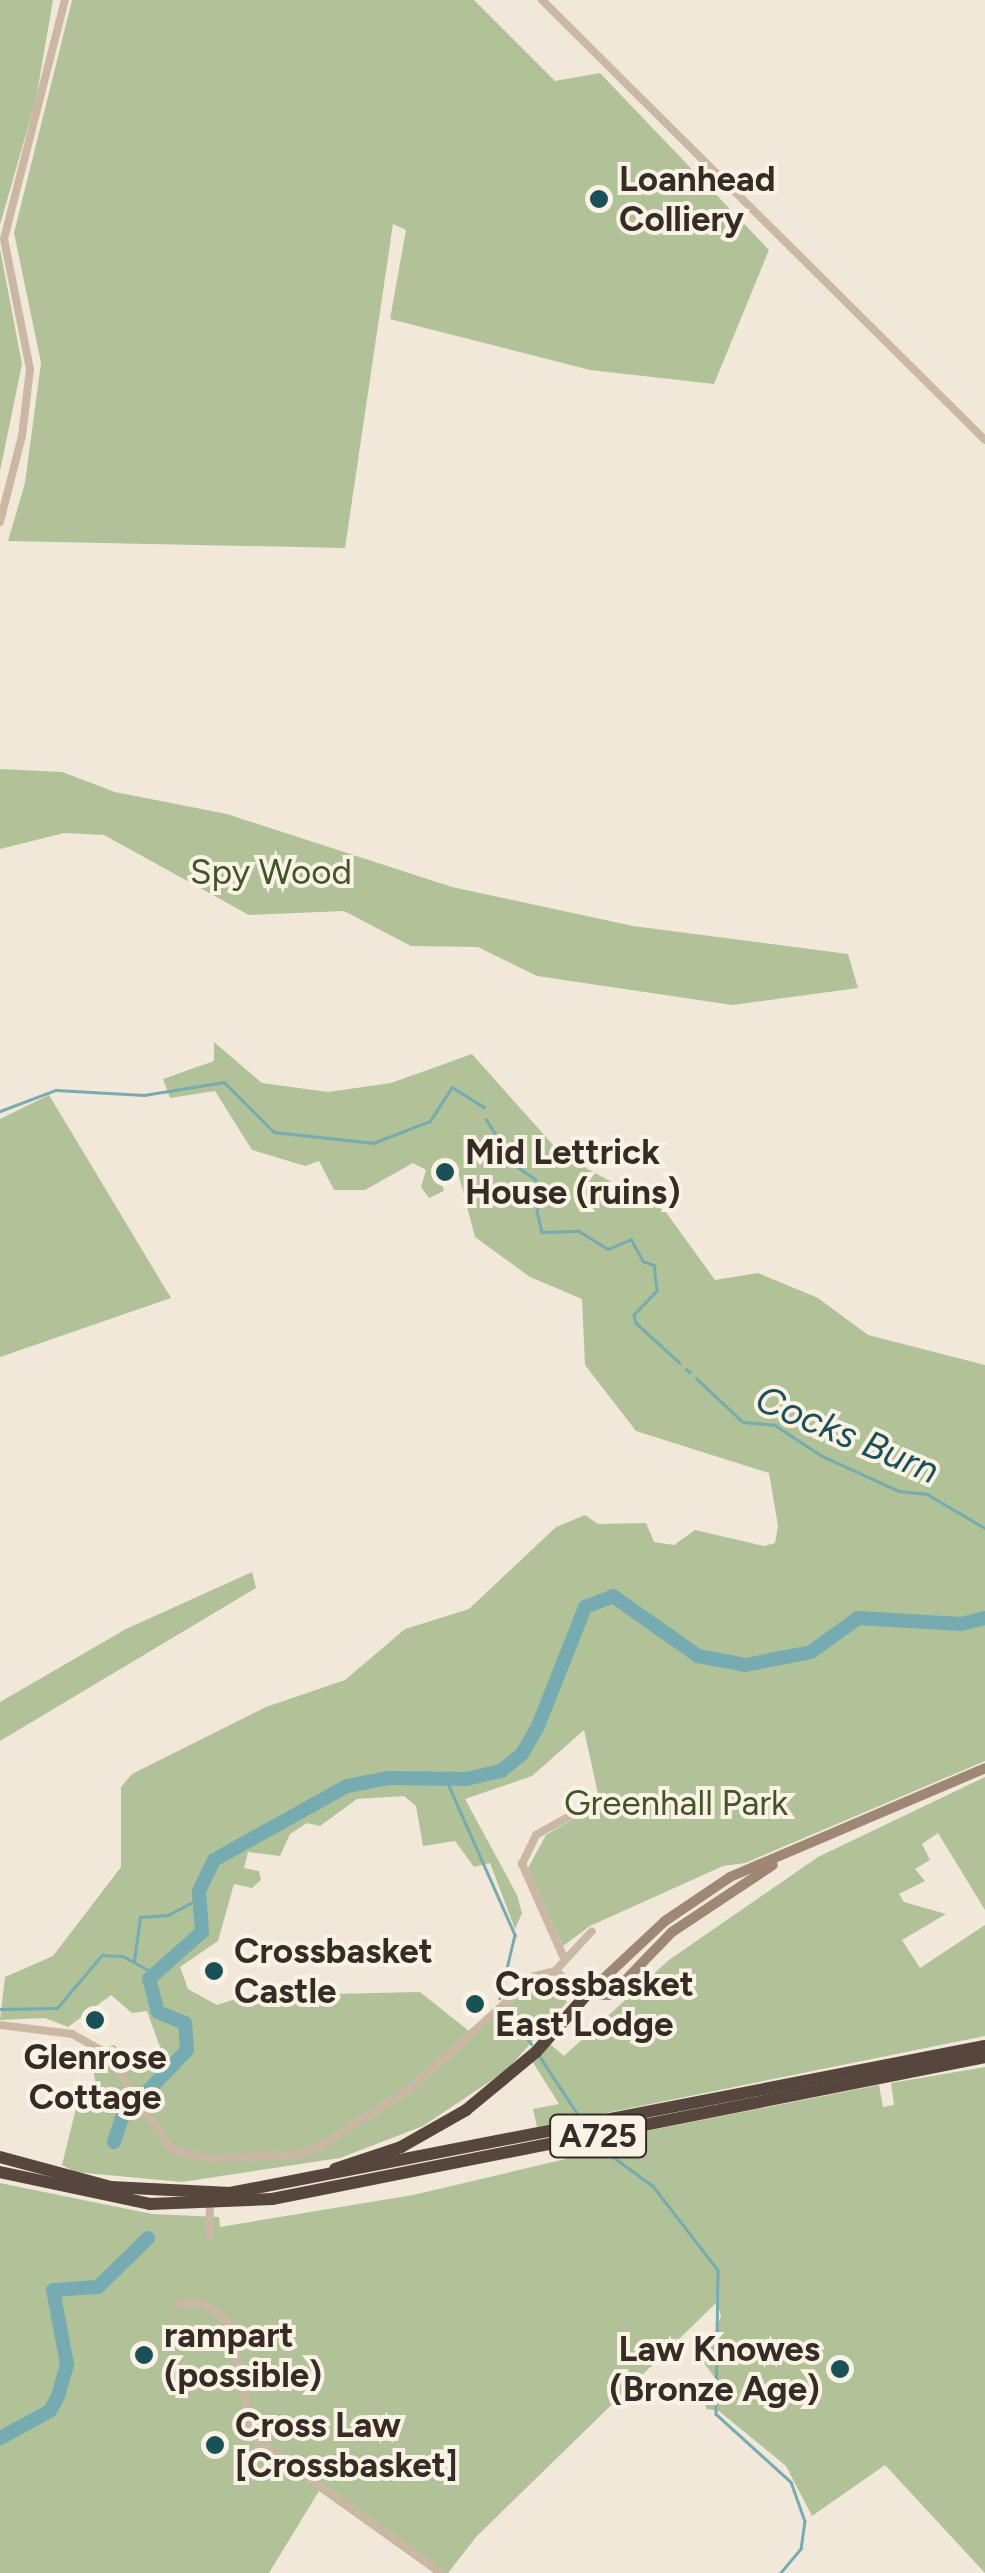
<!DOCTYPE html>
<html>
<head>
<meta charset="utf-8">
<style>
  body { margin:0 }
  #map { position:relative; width:985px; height:2573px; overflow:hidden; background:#f2e8d9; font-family:Figtree,sans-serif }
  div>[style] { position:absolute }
  .green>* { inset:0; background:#b1c298 }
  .stream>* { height:2.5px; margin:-1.25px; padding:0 1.25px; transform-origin:1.25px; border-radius:1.25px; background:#76abb1 }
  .river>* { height:14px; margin:-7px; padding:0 7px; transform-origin:7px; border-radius:7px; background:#76abb1 }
  .street>* { height:8px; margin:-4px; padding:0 4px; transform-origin:4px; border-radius:4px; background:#cbb8a4 }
  .secondary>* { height:10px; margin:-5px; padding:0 5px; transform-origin:5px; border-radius:5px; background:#9e8775 }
  .highway>* { height:12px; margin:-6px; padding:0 6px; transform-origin:6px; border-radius:6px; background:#57463d }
  .dots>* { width:28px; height:28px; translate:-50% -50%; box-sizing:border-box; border:5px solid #faf2e5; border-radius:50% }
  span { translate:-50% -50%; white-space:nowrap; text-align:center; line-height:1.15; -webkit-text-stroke:8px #faf2e5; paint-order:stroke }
  .shield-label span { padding:2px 8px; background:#faf2e5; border:2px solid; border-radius:8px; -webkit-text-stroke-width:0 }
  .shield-label { font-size:32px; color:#362c26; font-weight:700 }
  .poi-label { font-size:35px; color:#362c26; font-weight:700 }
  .left { translate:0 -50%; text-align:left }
  .right { translate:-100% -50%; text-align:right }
  .park-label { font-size:35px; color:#425529 }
  .water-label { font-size:38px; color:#1a5159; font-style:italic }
</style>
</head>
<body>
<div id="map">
  <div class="green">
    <div style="clip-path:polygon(0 0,53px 0,36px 99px,0 225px)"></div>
    <div style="clip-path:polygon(72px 0,474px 0,555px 81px,600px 73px,769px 250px,714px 384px,590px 370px,390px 319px,406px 230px,393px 224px,345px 548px,8px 541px,25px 483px,41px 363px,14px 233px)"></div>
    <div style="clip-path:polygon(0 249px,22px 364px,0 471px)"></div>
    <div style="clip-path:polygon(0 769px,62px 772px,115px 792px,227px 814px,452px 887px,633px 926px,848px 954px,858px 988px,732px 1005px,537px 976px,478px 947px,411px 946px,344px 911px,249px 915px,104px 835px,64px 833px,0 849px)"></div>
    <div style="clip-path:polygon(214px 1042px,262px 1083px,328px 1092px,391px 1083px,472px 1054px,562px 1155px,665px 1211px,715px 1280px,758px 1273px,818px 1298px,868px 1335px,985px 1365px,985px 1761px,745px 1863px,723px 1866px,590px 1926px,563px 1946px,528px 1868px,546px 1835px,600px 1803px,584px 1730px,532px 1776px,465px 1799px,517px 1895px,522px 1913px,515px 1929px,490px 1863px,474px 1867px,455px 1841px,423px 1846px,416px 1806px,404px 1796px,357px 1799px,320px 1826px,307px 1823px,290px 1834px,280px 1856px,248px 1852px,244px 1868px,259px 1871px,261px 1880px,252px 1888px,234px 1884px,218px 1941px,180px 1967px,188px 1989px,217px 2005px,245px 1996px,420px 1992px,474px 2035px,544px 1975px,567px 2002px,507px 2070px,423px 2126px,340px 2158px,182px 2182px,75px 2172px,62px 2165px,77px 2104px,96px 2085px,93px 2069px,102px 2064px,106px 2048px,114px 2045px,140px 2070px,160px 2047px,147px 2011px,132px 2013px,111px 1995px,68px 2027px,45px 2018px,0 2020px,5px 1977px,53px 1956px,121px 1867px,121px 1787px,132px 1774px,266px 1707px,345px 1680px,405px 1629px,469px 1609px,556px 1527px,585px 1515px,598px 1524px,646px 1523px,654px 1542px,674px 1545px,695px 1530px,764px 1546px,775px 1543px,778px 1526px,769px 1473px,636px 1431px,585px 1365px,582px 1299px,530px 1277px,475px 1237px,459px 1176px,438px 1172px,444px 1191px,429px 1198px,421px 1187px,426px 1170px,413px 1163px,365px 1190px,334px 1190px,319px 1161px,305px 1166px,252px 1150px,215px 1091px,170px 1098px,163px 1079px,214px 1061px)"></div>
    <div style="clip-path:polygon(49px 1095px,171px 1298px,0 1357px,0 1119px)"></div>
    <div style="clip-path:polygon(252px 1572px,256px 1588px,0 1741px,0 1702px,126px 1629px)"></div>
    <div style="clip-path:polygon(985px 1777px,985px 1910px,938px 1833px,922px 1844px,930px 1860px,915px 1869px,925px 1881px,899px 1894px,904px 1902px,946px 1914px,902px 1940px,920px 1968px,985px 1925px,985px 2036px,537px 2127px,533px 2109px,559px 2104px,532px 2061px,550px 2044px,564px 2056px,669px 1960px,818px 1857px)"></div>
    <div style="clip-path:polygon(985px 2067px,985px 2573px,885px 2465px,812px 2516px,786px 2466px,719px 2411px,706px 2409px,705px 2398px,718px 2382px,704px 2363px,721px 2316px,717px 2302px,476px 2537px,448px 2573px,434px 2573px,319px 2491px,269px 2573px,0 2573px,0 2183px,152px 2214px,219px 2217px,220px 2227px,413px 2195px,587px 2154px,586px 2143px,879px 2085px,883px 2107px,894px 2105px,891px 2083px)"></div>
  </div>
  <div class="stream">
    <div style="left:0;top:1111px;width:60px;rotate:-20.6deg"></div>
    <div style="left:56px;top:1090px;width:88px;rotate:3.3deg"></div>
    <div style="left:144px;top:1095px;width:81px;rotate:-9.2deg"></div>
    <div style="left:224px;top:1082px;width:71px;rotate:45deg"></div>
    <div style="left:274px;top:1132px;width:100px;rotate:6.3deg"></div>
    <div style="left:373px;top:1143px;width:61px;rotate:-21.1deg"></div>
    <div style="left:430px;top:1121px;width:40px;rotate:-57.1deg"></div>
    <div style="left:452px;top:1087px;width:38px;rotate:32deg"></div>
    <div style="left:486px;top:1119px;width:54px;rotate:57.8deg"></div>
    <div style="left:515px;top:1165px;width:24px;rotate:35deg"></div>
    <div style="left:535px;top:1179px;width:18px;rotate:63deg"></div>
    <div style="left:543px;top:1195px;width:17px;rotate:111deg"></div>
    <div style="left:537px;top:1211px;width:22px;rotate:77deg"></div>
    <div style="left:542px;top:1232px;width:37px;rotate:-2deg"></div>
    <div style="left:579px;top:1231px;width:34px;rotate:32deg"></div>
    <div style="left:608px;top:1249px;width:25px;rotate:-23deg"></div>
    <div style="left:631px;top:1239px;width:25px;rotate:61deg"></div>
    <div style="left:643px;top:1261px;width:12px;rotate:20deg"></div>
    <div style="left:654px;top:1265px;width:26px;rotate:83deg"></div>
    <div style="left:657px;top:1291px;width:33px;rotate:134deg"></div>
    <div style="left:634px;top:1315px;width:8px;rotate:76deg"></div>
    <div style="left:636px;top:1323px;width:59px;rotate:42.3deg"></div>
    <div style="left:686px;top:1369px;width:5px;rotate:37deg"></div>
    <div style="left:696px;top:1378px;width:64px;rotate:43.1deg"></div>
    <div style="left:743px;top:1422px;width:32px;rotate:5deg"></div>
    <div style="left:775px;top:1425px;width:56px;rotate:33.4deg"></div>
    <div style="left:822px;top:1456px;width:85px;rotate:24.4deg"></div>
    <div style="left:899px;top:1491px;width:28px;rotate:6deg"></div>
    <div style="left:927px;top:1494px;width:67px;rotate:30.4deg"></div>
    <div style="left:446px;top:1779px;width:171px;rotate:66.1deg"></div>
    <div style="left:515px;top:1935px;width:65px;rotate:103.4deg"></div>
    <div style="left:134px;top:1961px;width:44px;rotate:-82.2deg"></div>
    <div style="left:140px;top:1917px;width:28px;rotate:-4deg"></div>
    <div style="left:168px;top:1915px;width:36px;rotate:-28deg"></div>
    <div style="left:0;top:2009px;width:57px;rotate:-1deg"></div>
    <div style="left:57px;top:2008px;width:70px;rotate:-49.7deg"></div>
    <div style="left:102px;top:1955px;width:21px;rotate:3deg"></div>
    <div style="left:123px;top:1956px;width:33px;rotate:29deg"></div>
    <div style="left:509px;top:2012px;width:39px;rotate:55deg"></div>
    <div style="left:540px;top:2057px;width:71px;rotate:56.5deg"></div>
    <div style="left:601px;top:2148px;width:64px;rotate:36.2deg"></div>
    <div style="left:653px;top:2186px;width:106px;rotate:52.3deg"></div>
    <div style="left:718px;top:2270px;width:144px;rotate:90.8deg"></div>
    <div style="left:716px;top:2414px;width:101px;rotate:42.2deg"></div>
    <div style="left:791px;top:2482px;width:41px;rotate:70.3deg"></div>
    <div style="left:805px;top:2521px;width:28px;rotate:98deg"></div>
    <div style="left:801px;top:2549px;width:31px;rotate:130deg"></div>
  </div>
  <div class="river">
    <div style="left:114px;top:2142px;width:25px;rotate:-72deg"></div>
    <div style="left:122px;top:2118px;width:94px;rotate:-46.3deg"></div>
    <div style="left:187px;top:2050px;width:27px;rotate:-94deg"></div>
    <div style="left:185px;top:2023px;width:29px;rotate:-158deg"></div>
    <div style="left:158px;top:2012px;width:34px;rotate:-105deg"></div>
    <div style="left:149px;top:1979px;width:71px;rotate:-41.6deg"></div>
    <div style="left:202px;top:1932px;width:41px;rotate:-94.2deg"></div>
    <div style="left:199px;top:1891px;width:34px;rotate:-64deg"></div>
    <div style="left:214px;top:1860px;width:152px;rotate:-29.1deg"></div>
    <div style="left:347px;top:1786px;width:43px;rotate:-10.8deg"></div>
    <div style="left:389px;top:1778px;width:77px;rotate:0.7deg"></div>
    <div style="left:466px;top:1779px;width:36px;rotate:-13deg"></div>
    <div style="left:501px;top:1771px;width:27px;rotate:-39deg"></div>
    <div style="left:522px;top:1754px;width:32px;rotate:-60deg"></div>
    <div style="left:538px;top:1726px;width:128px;rotate:-68.4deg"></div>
    <div style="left:585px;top:1607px;width:30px;rotate:-21deg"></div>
    <div style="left:613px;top:1596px;width:104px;rotate:35.2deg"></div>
    <div style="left:698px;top:1656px;width:48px;rotate:10.8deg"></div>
    <div style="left:745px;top:1665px;width:67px;rotate:-11.1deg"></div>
    <div style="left:811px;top:1652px;width:58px;rotate:-35.9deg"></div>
    <div style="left:858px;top:1618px;width:103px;rotate:3.3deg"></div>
    <div style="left:961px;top:1624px;width:25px;rotate:-14deg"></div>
    <div style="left:0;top:2438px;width:57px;rotate:-28.4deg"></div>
    <div style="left:50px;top:2411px;width:17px;rotate:-62deg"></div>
    <div style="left:58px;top:2396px;width:33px;rotate:-74deg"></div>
    <div style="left:67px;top:2364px;width:75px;rotate:-100.7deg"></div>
    <div style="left:53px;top:2290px;width:45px;rotate:-3.8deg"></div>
    <div style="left:98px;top:2287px;width:70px;rotate:-44.4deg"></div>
  </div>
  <div class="street">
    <div style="left:542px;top:0;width:624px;rotate:44.81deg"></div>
    <div style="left:0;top:522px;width:89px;rotate:-75.7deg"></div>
    <div style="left:22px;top:436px;width:67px;rotate:-83.2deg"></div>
    <div style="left:30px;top:369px;width:133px;rotate:-101.3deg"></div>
    <div style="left:4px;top:239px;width:247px;rotate:-75.7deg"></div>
    <div style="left:563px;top:1956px;width:101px;rotate:-114deg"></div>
    <div style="left:522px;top:1864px;width:32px;rotate:-64deg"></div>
    <div style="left:536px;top:1835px;width:49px;rotate:-29.2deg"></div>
    <div style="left:555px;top:1971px;width:54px;rotate:-47.2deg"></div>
    <div style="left:555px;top:1971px;width:39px;rotate:38deg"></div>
    <div style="left:0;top:2025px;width:73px;rotate:7.1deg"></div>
    <div style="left:72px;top:2034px;width:39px;rotate:29deg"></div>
    <div style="left:106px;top:2053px;width:117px;rotate:55.8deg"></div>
    <div style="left:172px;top:2150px;width:41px;rotate:12.7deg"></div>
    <div style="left:212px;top:2159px;width:86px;rotate:-3.3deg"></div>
    <div style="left:298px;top:2154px;width:24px;rotate:-19deg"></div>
    <div style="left:321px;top:2146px;width:107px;rotate:-32.8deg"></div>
    <div style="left:411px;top:2088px;width:167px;rotate:-42.1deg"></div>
    <div style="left:535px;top:1976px;width:21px;rotate:-14deg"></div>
    <div style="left:209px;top:2236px;width:31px;rotate:-88deg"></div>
    <div style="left:178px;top:2304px;width:27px"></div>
    <div style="left:205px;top:2304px;width:32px;rotate:39deg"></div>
    <div style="left:230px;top:2324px;width:115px;rotate:78.5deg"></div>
    <div style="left:253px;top:2437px;width:232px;rotate:35.9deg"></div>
  </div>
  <div class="secondary">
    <div style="left:586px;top:1995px;width:108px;rotate:-43.1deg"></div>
    <div style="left:665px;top:1921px;width:78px;rotate:-34.1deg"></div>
    <div style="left:730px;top:1877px;width:277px;rotate:-23.1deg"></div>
    <div style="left:586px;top:1995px;width:25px"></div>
    <div style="left:611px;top:1995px;width:88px;rotate:-45.9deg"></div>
    <div style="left:672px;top:1932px;width:121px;rotate:-33.6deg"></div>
  </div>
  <div class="highway">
    <div style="left:0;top:2157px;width:115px;rotate:15.1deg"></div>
    <div style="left:111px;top:2187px;width:119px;rotate:2.9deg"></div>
    <div style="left:230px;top:2193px;width:769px;rotate:-11.02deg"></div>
    <div style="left:335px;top:2169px;width:70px;rotate:-18.4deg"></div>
    <div style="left:401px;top:2147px;width:75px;rotate:-29.6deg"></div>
    <div style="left:466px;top:2110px;width:91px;rotate:-39.6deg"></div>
    <div style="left:536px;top:2052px;width:76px;rotate:-48.7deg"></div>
    <div style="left:0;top:2172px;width:153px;rotate:12deg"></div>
    <div style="left:150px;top:2204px;width:122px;rotate:-2.3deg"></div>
    <div style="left:272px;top:2199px;width:727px;rotate:-11.26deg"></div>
  </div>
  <div class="dots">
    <div style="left:599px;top:199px;background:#1a5159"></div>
    <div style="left:445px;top:1172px;background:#1a5159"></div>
    <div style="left:214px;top:1971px;background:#1a5159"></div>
    <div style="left:475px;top:2004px;background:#1a5159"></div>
    <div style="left:95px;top:2020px;background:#1a5159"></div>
    <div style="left:144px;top:2355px;background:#1a5159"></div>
    <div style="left:840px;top:2369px;background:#1a5159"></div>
    <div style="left:215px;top:2445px;background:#1a5159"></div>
  </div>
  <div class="shield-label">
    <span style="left:598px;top:2136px">A725</span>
  </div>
  <div class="poi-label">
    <span class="left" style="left:619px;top:199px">Loanhead<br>Colliery</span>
    <span class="left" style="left:465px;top:1172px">Mid Lettrick<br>House (ruins)</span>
    <span class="left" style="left:234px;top:1971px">Crossbasket<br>Castle</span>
    <span class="left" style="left:495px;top:2004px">Crossbasket<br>East Lodge</span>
    <span style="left:95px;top:2077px">Glenrose<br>Cottage</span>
    <span class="left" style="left:164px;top:2355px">rampart<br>(possible)</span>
    <span class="right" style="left:820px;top:2369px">Law Knowes<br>(Bronze Age)</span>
    <span class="left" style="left:235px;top:2445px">Cross Law<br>[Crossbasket]</span>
  </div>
  <div class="park-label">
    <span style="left:271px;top:872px">Spy Wood</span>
    <span style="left:676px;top:1803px">Greenhall Park</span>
  </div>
  <div class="water-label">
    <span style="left:847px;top:1435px;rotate:23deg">Cocks Burn</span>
  </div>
</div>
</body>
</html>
